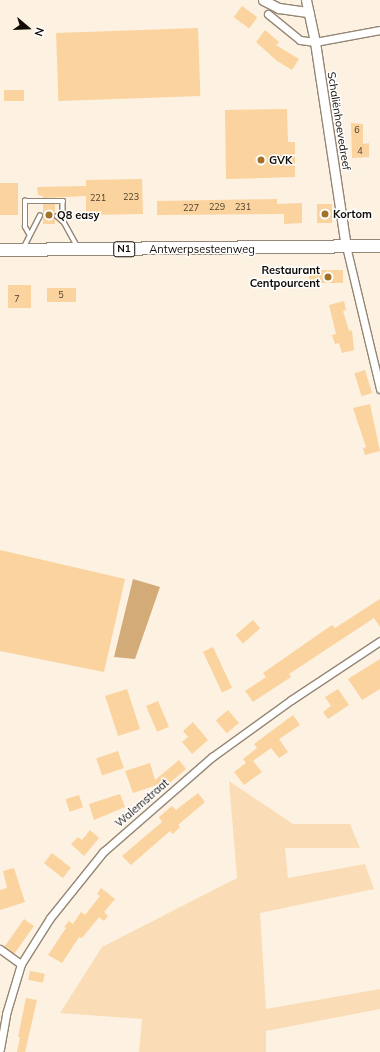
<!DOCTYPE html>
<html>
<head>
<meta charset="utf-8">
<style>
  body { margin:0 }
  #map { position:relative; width:380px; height:1052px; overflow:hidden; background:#fdf1e1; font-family:Mulish,sans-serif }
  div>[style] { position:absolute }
  .green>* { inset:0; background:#faddb7 }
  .water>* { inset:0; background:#d2ab78 }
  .building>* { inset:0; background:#fbd39e; transform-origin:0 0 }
  .roads { filter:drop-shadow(1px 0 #948674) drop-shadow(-1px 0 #948674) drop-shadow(0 1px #948674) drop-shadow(0 -1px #948674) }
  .service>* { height:3.5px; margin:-1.75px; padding:0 1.75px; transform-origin:1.75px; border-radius:1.75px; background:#fff }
  .minor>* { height:7px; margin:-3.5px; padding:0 3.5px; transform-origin:3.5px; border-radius:3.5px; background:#fff }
  .tertiary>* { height:9px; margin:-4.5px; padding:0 4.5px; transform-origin:4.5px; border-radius:4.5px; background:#fff }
  .primary>* { height:12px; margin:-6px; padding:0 6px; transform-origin:6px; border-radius:6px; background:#fff }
  .dots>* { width:11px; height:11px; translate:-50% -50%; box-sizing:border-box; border:2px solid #fff; border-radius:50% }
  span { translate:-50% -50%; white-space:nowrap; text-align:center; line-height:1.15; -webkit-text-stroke:3px #fff; paint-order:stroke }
  .number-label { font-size:9px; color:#4c3e2c }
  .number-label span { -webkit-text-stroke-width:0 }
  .shield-label span { padding:1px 3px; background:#fff; border:1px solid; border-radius:3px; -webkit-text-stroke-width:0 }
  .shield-label { font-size:10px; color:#110c06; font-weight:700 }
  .street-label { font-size:11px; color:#110c06 }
  .poi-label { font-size:11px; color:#110c06; font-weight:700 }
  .left { translate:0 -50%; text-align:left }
  .right { translate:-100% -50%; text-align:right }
  .north { position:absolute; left:8px; top:8px; width:40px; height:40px; -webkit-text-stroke:3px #fff; paint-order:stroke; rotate:109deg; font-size:11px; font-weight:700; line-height:16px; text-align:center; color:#110c06 }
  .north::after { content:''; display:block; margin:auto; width:14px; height:18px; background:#110c06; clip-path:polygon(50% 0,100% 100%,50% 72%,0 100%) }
</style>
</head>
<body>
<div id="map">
  <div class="green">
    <div style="clip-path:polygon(229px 781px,293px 824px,350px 824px,360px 848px,285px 848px,288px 878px,365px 864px,374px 889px,260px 913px,266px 1009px,380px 989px,380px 1009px,266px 1031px,266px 1052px,139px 1052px,142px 1019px,60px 1013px,102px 947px,237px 878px)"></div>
  </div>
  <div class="water">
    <div style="clip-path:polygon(133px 579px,160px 587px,135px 659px,114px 657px)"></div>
  </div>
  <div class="building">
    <div style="left:242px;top:6px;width:19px;height:14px;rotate:36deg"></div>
    <div style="left:198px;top:28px;width:68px;height:142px;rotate:88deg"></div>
    <div style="clip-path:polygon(265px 30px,279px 42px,276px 45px,299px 59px,292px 70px,277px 61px,256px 42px)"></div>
    <div style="left:4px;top:90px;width:20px;height:11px"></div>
    <div style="clip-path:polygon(287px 109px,288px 142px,295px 142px,295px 177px,226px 179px,225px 110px)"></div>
    <div style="clip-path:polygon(351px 123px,363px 124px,363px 144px,369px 143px,369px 157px,352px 158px)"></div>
    <div style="clip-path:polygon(142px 179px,143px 214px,86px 215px,86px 196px,43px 198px,43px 196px,38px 195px,37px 187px,86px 186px,86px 180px)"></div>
    <div style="left:0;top:183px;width:18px;height:32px"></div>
    <div style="clip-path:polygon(277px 199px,277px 204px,302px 203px,302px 223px,284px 224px,284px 214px,157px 215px,157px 201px)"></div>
    <div style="left:43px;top:204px;width:12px;height:20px"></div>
    <div style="left:332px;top:204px;width:19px;height:15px;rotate:90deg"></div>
    <div style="left:309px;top:270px;width:34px;height:13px"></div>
    <div style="left:8px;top:285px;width:23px;height:23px"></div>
    <div style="left:47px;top:288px;width:29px;height:14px"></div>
    <div style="clip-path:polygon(344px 301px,346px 310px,343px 311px,349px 331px,352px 330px,354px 350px,342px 353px,339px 343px,335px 344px,332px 335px,336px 334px,329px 305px)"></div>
    <div style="left:365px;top:370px;width:24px;height:11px;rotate:73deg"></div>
    <div style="clip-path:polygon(370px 404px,380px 451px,365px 455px,363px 448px,366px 447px,353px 408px)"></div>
    <div style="clip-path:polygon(0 550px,125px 579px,104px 672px,0 651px)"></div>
    <div style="clip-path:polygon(380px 599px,380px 627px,374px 618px,289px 674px,291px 677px,253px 702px,245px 691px,266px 677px,263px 673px,332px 625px,335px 628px)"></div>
    <div style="left:253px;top:620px;width:11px;height:23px;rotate:49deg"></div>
    <div style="left:213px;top:647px;width:45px;height:11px;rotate:65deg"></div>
    <div style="clip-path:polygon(380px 659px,380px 689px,362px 700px,348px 679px)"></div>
    <div style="left:127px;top:689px;width:42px;height:23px;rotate:72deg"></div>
    <div style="clip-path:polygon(338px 689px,349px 705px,328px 719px,323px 712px,331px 706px,325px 697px)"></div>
    <div style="left:158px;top:701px;width:28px;height:13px;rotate:67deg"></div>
    <div style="left:228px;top:710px;width:17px;height:16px;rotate:50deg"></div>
    <div style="clip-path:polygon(293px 715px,300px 725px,279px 739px,288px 752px,279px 758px,271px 748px,253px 761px,262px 772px,244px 785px,234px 772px,246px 763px,243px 759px,257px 748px,254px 744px)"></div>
    <div style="clip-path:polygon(193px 722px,208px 740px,192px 754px,182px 742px,188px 737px,183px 731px)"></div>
    <div style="left:118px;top:751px;width:18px;height:23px;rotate:71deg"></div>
    <div style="clip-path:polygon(179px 760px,186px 769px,165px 787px,163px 783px,133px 793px,125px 771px,150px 763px,155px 780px)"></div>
    <div style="clip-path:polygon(198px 793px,205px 802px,178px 825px,180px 827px,173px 834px,170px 831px,131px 865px,122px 856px,162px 822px,159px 817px,172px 806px,176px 810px)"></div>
    <div style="clip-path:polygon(120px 794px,125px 807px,94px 820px,89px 804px)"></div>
    <div style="left:79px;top:795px;width:13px;height:14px;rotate:72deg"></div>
    <div style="clip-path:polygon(90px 830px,99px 838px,84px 856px,71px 844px,78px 837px,82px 840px)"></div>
    <div style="left:52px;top:853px;width:24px;height:13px;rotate:38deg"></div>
    <div style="clip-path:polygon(14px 868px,25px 902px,0 910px,0 890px,7px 888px,3px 871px)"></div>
    <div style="clip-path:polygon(101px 888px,115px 899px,104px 912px,108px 916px,104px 921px,99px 917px,82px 938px,79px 937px,62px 963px,48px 955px,66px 928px,64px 927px,69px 921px,73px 924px,81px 912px,85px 915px,100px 896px,97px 894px)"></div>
    <div style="left:24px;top:919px;width:12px;height:34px;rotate:35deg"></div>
    <div style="left:30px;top:971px;width:15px;height:9px;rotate:11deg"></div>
    <div style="clip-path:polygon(26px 998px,37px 1000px,25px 1052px,17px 1052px,20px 1037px,18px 1037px)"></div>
  </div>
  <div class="roads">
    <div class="service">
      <div style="left:57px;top:216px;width:9px;rotate:41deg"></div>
      <div style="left:64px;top:222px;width:29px;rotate:61deg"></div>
      <div style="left:29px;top:234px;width:8px;rotate:-120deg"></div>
      <div style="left:25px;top:227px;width:26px;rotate:-90deg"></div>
      <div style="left:25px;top:201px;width:38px"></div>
      <div style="left:63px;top:201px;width:20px;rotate:90deg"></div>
      <div style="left:24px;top:247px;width:35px;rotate:-63deg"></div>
    </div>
    <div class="minor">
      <div style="left:268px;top:14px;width:41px;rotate:39.1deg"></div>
      <div style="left:300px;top:40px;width:15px;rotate:8deg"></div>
      <div style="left:315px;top:42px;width:66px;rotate:-10.5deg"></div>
      <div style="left:346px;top:246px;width:147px;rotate:76.6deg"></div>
      <div style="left:0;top:949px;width:26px;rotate:36deg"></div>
      <div style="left:0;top:1049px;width:36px;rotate:-80deg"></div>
      <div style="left:6px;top:1014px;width:52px;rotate:-73.3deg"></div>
      <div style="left:21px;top:964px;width:54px;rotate:-57.8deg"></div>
      <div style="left:50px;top:918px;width:85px;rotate:-51.2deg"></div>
      <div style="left:103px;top:852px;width:145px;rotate:-41.1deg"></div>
      <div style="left:212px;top:757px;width:97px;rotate:-35.8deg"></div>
      <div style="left:291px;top:700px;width:107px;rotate:-33.5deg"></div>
    </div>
    <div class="tertiary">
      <div style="left:263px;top:0;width:18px;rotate:27deg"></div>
      <div style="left:279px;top:8px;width:30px;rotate:8deg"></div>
      <div style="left:306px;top:0;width:43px;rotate:77.9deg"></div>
      <div style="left:315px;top:42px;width:206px;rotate:81.4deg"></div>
    </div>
    <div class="primary">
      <div style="left:0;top:250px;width:380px;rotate:-0.6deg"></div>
    </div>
  </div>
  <div class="dots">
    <div style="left:261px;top:160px;background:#a37227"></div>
    <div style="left:325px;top:214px;background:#a37227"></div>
    <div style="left:49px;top:215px;background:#a37227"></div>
    <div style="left:328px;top:277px;background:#a37227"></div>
  </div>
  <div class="number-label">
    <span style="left:357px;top:130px">6</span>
    <span style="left:360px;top:151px">4</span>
    <span style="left:131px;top:197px">223</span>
    <span style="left:98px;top:198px">221</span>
    <span style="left:217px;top:207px">229</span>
    <span style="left:243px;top:207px">231</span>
    <span style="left:191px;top:208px">227</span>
    <span style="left:61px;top:295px">5</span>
    <span style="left:17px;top:299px">7</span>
  </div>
  <div class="shield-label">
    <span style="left:124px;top:249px">N1</span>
  </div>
  <div class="street-label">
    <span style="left:339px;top:121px;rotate:81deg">Schaliënhoevedreef</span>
    <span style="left:202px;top:249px">Antwerpsesteenweg</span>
    <span style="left:142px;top:803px;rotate:-41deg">Walemstraat</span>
  </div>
  <div class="poi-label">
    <span class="left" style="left:269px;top:160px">GVK</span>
    <span class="left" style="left:333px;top:214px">Kortom</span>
    <span class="left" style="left:57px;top:215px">Q8 easy</span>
    <span class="right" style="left:320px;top:277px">Restaurant<br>Centpourcent</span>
  </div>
  <div class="north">N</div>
</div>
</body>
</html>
